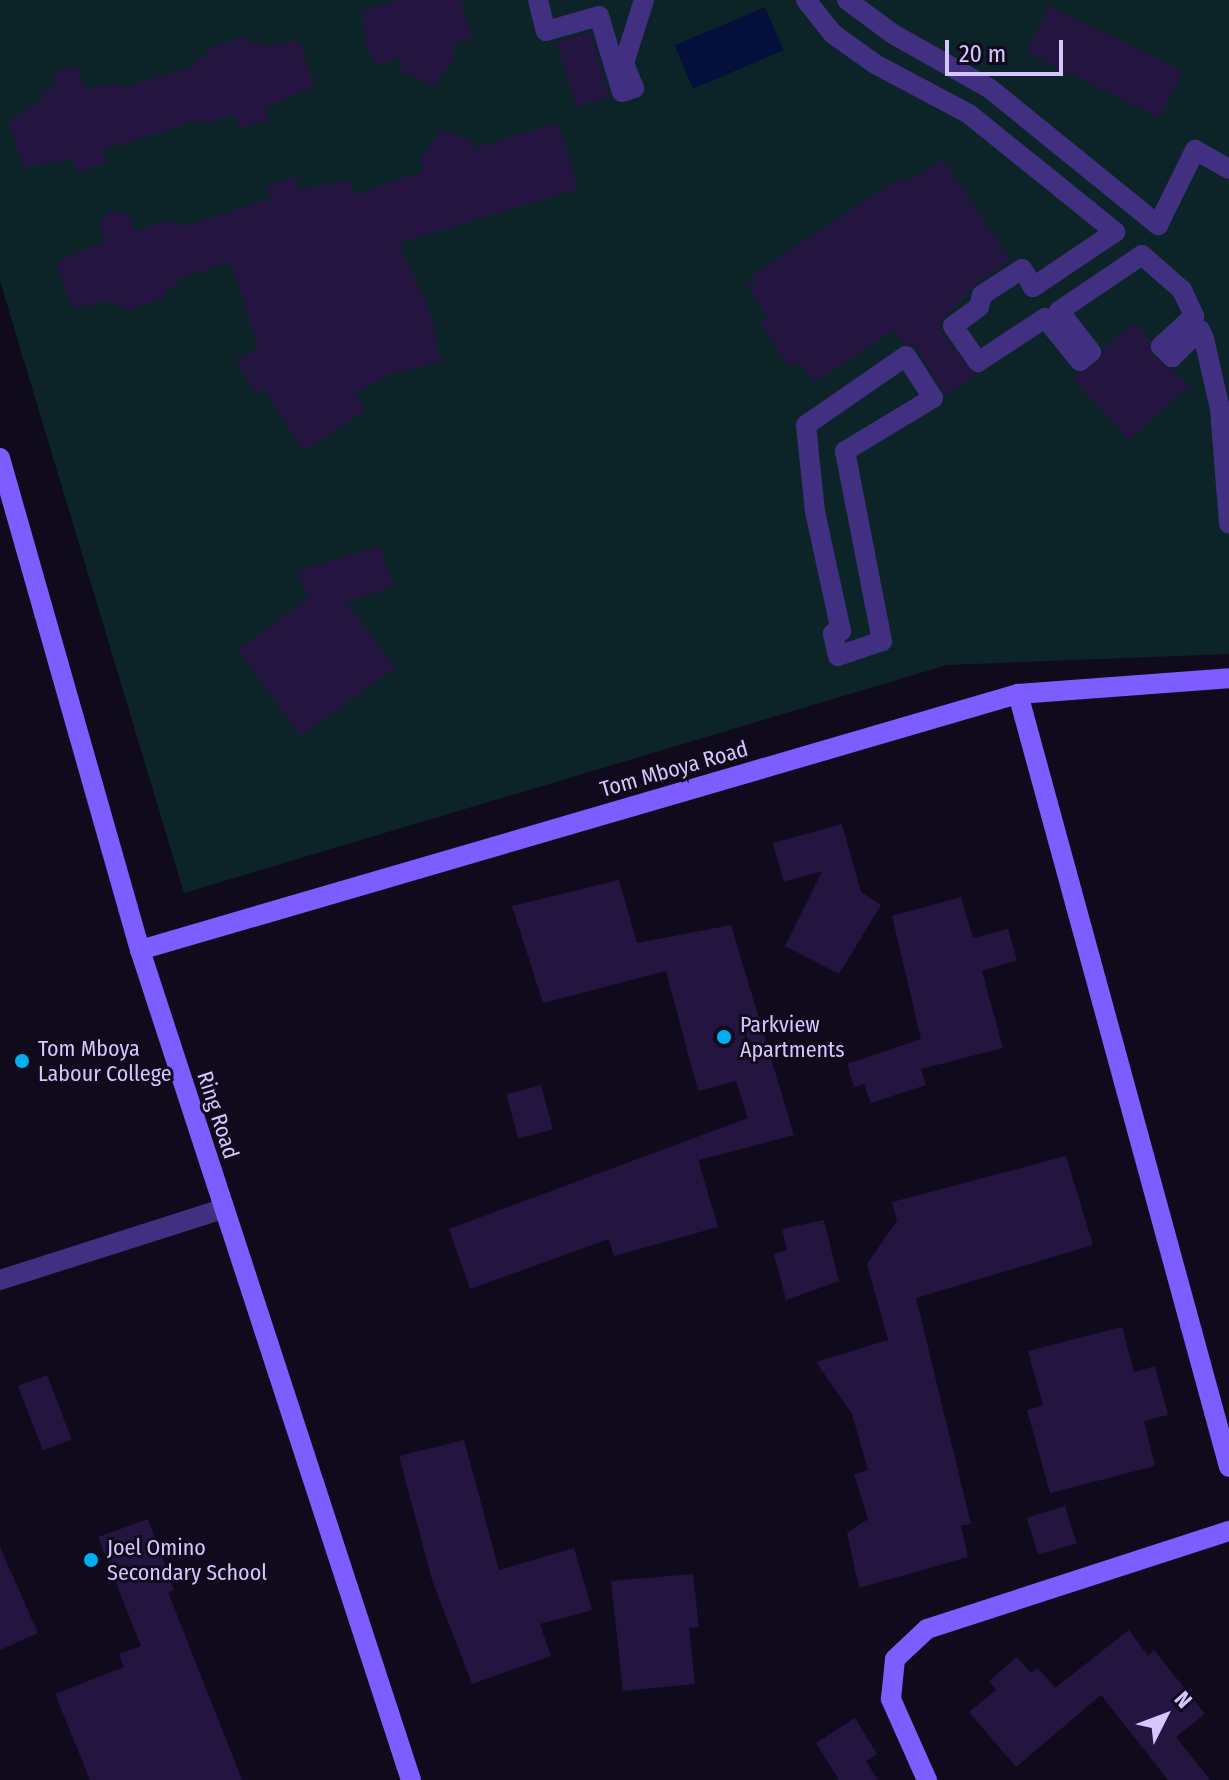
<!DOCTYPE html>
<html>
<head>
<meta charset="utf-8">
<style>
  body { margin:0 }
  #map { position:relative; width:1229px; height:1780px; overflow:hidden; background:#100a1d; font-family:"Fira Sans Condensed",sans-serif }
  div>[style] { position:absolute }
  .green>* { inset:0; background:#0c2428 }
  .water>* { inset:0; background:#040f3b; transform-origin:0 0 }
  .building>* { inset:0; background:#241440; transform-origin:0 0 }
  .street>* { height:20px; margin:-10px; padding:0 10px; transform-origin:10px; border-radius:10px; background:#413081 }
  .secondary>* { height:20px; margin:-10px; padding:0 10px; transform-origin:10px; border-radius:10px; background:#7d5dff }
  .dots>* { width:22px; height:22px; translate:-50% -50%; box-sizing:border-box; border:4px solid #100a1d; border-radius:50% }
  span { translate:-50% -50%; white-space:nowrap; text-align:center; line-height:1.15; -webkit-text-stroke:6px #100a1d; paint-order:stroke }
  .street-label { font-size:22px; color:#d6c6ff }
  .poi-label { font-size:22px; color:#d6c6ff }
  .left { translate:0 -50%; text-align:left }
  .north { position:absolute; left:1125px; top:1676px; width:80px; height:80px; -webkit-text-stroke:6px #100a1d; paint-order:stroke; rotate:48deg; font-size:22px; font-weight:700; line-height:32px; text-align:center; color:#d6c6ff }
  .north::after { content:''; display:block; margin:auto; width:28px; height:36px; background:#d6c6ff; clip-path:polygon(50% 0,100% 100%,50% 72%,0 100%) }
  .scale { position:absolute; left:945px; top:40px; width:118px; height:36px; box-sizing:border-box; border:4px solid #d6c6ff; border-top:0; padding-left:10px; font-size:24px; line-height:28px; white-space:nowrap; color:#d6c6ff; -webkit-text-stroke:6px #100a1d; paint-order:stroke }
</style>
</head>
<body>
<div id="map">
  <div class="green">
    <div style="clip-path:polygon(0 0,1229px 0,1229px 654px,947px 665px,184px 893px,0 281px)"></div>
  </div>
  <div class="water">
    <div style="left:765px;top:7px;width:47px;height:98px;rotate:67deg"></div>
  </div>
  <div class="building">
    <div style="clip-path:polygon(398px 0,461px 0,472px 38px,452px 43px,456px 56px,434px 85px,403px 73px,399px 58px,377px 65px,367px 50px,361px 11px)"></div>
    <div style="left:1049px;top:6px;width:149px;height:52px;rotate:26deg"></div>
    <div style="left:590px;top:32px;width:68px;height:35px;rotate:73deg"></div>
    <div style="clip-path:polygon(245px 37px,248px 44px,260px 41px,261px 47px,300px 41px,314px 87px,266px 107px,270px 120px,239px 128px,235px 115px,205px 124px,203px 119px,102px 150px,106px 163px,76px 173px,73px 158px,23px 168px,9px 121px,44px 99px,42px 92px,56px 87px,53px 72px,77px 66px,84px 88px,121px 83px,123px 88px,197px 65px,195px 59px,208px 56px,206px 49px)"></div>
    <div style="clip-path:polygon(558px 123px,578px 189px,399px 243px,429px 309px,441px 362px,390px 374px,355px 394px,366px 411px,303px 451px,265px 390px,255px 392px,236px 361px,258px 347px,231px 262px,175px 280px,177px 286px,164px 290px,166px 298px,127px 310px,111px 301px,72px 308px,57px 262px,105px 241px,99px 224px,110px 210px,129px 215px,134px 231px,165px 221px,185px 226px,270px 199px,266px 186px,295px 176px,299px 190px,349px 179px,354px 195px,424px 171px,420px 159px,441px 130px,472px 140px,474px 148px)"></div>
    <div style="clip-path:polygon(943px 159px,1011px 260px,975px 284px,941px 321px,942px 333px,976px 375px,945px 395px,917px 349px,903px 344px,894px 330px,814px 383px,799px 361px,789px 367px,760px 323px,768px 318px,747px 286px,756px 280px,752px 275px,904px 176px,908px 182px)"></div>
    <div style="clip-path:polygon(1134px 322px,1150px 340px,1152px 355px,1190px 385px,1129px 440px,1072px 377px,1099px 362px,1103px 349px)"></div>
    <div style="clip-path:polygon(380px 546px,393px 587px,347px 602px,395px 668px,300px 736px,238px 649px,308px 599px,298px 571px)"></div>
    <div style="clip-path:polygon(842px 824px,861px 892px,881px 905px,839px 974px,785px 946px,822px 871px,784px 882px,773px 843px)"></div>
    <div style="clip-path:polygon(619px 880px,637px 943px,731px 925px,794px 1135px,699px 1160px,695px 1149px,718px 1227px,614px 1256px,609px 1239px,470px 1289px,449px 1229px,748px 1118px,736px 1081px,698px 1091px,666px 971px,543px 1003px,512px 906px)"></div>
    <div style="clip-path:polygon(961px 897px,973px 938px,1008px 929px,1017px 960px,982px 971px,1003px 1048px,921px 1069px,926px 1085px,871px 1103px,864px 1084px,854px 1087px,847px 1064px,921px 1039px,892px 916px)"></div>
    <div style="left:541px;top:1085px;width:46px;height:36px;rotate:75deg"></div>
    <div style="clip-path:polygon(1066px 1156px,1093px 1245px,916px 1298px,971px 1524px,961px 1526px,968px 1557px,859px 1588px,847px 1533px,868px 1519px,854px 1474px,868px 1470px,852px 1414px,816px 1362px,888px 1340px,867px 1264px,897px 1221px,892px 1202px)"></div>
    <div style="clip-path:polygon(824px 1220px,839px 1281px,786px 1300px,774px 1254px,787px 1250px,782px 1229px)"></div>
    <div style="clip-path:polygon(1122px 1327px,1134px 1372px,1155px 1366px,1168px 1415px,1144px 1421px,1155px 1466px,1050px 1493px,1027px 1410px,1043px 1405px,1028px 1351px)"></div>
    <div style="left:47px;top:1375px;width:69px;height:31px;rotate:69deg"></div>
    <div style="clip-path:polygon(464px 1440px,499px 1570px,574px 1548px,592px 1610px,540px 1624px,551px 1656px,472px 1684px,432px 1580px,399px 1456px)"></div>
    <div style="left:1065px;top:1506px;width:39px;height:40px;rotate:73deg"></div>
    <div style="clip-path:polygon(148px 1519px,174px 1590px,168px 1592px,242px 1780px,90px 1780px,55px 1694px,124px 1667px,119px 1654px,141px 1646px,98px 1537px)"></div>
    <div style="clip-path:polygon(0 1547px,38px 1633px,0 1650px)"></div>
    <div style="clip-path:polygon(693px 1574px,699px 1627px,689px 1628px,695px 1684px,623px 1691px,611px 1581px)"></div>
    <div style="clip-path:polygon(1129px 1630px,1148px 1656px,1154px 1650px,1205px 1714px,1176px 1737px,1210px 1780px,1168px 1780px,1101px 1695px,1016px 1767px,969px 1712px,996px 1690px,989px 1681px,1017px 1657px,1031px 1673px,1038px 1668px,1055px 1688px)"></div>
    <div style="clip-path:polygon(855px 1718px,877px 1754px,866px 1761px,878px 1780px,839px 1780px,816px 1743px)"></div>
  </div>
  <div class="street">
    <div style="left:538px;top:0;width:32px;rotate:76deg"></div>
    <div style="left:546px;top:31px;width:55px;rotate:-15.8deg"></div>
    <div style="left:599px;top:16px;width:79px;rotate:73.2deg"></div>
    <div style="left:622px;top:92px;width:13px;rotate:-18deg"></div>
    <div style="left:634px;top:88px;width:27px;rotate:-112deg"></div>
    <div style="left:624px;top:63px;width:66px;rotate:-72.4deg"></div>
    <div style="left:806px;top:0;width:43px;rotate:51.5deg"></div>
    <div style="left:833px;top:34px;width:52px;rotate:35.5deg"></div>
    <div style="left:875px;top:64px;width:106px;rotate:28deg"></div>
    <div style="left:969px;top:114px;width:188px;rotate:38.9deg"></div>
    <div style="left:1115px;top:232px;width:99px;rotate:146.1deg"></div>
    <div style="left:1033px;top:287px;width:21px;rotate:-121deg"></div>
    <div style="left:1022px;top:269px;width:48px;rotate:147deg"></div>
    <div style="left:982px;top:295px;width:12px;rotate:104deg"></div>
    <div style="left:979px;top:307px;width:32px;rotate:144deg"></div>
    <div style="left:953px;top:326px;width:44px;rotate:55.2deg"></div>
    <div style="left:978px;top:362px;width:80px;rotate:-33.3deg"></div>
    <div style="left:1045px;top:318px;width:55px;rotate:50.9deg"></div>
    <div style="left:1080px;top:361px;width:14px;rotate:-39deg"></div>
    <div style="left:1091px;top:352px;width:52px;rotate:-128deg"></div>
    <div style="left:1059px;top:311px;width:100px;rotate:-34deg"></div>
    <div style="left:1142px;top:255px;width:53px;rotate:41.2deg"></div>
    <div style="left:1182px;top:290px;width:29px;rotate:65deg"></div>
    <div style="left:1194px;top:316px;width:45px;rotate:137.7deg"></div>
    <div style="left:1161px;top:346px;width:16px;rotate:45deg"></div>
    <div style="left:1172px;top:357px;width:39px;rotate:-44deg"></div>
    <div style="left:1200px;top:330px;width:10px;rotate:66deg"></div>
    <div style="left:1204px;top:339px;width:72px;rotate:77.1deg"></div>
    <div style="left:1220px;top:409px;width:115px;rotate:85.5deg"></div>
    <div style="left:847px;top:0;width:57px;rotate:36.5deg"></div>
    <div style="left:893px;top:34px;width:110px;rotate:29.4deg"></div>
    <div style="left:989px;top:88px;width:218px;rotate:39deg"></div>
    <div style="left:1158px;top:225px;width:84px;rotate:-63.7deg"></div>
    <div style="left:1195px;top:150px;width:39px;rotate:29deg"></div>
    <div style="left:906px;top:356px;width:50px;rotate:57.3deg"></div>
    <div style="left:933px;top:398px;width:103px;rotate:148.9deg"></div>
    <div style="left:845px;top:451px;width:194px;rotate:79deg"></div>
    <div style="left:882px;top:641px;width:46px;rotate:161.2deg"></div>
    <div style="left:838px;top:656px;width:23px;rotate:-103deg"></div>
    <div style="left:833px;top:634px;width:9px;rotate:-21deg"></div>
    <div style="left:841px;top:631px;width:122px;rotate:-102.3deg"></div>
    <div style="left:815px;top:512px;width:87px;rotate:-95.9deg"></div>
    <div style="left:806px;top:425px;width:121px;rotate:-34.6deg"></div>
    <div style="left:0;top:1280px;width:234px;rotate:-17.7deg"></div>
  </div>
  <div class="secondary">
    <div style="left:0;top:458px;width:512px;rotate:74.12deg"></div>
    <div style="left:140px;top:950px;width:873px;rotate:71.92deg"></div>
    <div style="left:1018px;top:694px;width:801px;rotate:74.73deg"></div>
    <div style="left:140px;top:950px;width:915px;rotate:-16.26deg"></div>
    <div style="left:1018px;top:694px;width:212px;rotate:-4.3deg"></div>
    <div style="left:927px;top:1780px;width:89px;rotate:-114deg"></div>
    <div style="left:891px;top:1699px;width:40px;rotate:-84.3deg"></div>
    <div style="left:895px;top:1659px;width:44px;rotate:-43.2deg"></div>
    <div style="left:927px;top:1629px;width:318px;rotate:-18deg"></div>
  </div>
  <div class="dots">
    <div style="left:724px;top:1037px;background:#00aff1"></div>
    <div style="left:22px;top:1061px;background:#00aff1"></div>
    <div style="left:91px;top:1560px;background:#00aff1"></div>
  </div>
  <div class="street-label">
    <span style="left:674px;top:769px;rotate:-16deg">Tom Mboya Road</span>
    <span style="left:218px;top:1115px;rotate:72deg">Ring Road</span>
  </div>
  <div class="poi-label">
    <span class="left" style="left:740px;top:1037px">Parkview<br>Apartments</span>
    <span class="left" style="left:38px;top:1061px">Tom Mboya<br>Labour College</span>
    <span class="left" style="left:107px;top:1560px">Joel Omino<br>Secondary School</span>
  </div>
  <div class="north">N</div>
  <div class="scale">20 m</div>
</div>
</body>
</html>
